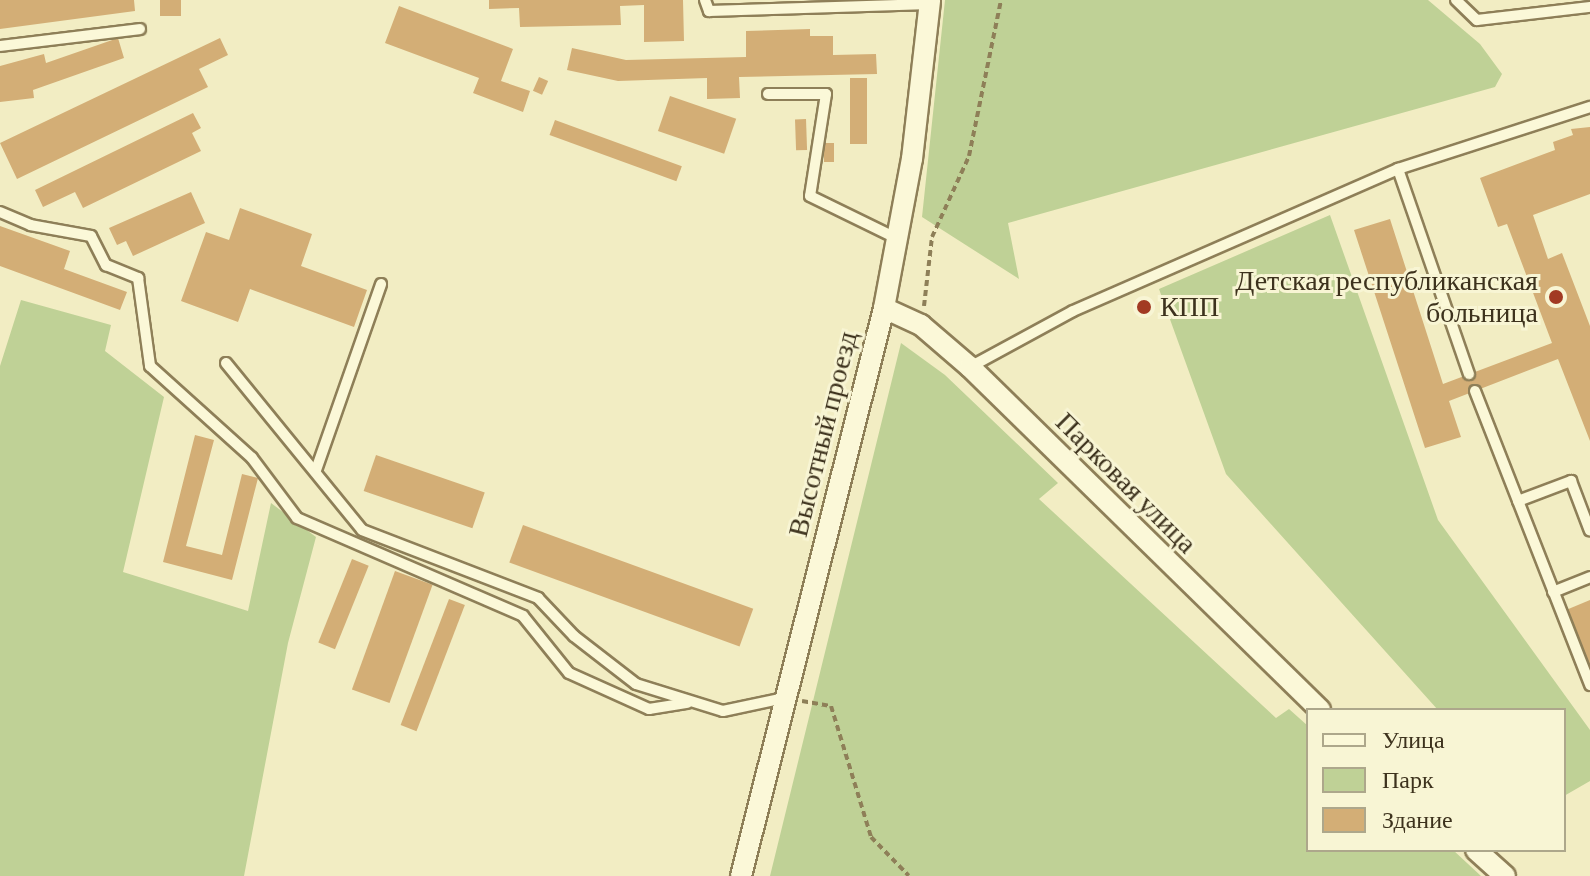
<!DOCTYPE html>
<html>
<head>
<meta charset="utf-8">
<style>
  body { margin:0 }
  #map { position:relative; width:1590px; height:876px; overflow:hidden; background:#f2edc3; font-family:"Crimson Pro",serif }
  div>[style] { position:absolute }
  .green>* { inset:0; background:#bfd196 }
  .building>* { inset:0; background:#d3ae76; transform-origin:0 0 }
  .path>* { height:4px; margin-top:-2px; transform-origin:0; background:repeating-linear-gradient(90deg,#8e7f58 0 6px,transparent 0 10px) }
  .roads { filter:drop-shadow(2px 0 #8e7f58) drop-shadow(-2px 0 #8e7f58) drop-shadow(0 2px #8e7f58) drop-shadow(0 -2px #8e7f58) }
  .lane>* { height:10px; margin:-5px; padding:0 5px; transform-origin:5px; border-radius:5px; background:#fbf8d8 }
  .street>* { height:20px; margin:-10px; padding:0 10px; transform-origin:10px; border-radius:10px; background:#fbf8d8 }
  .dots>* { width:22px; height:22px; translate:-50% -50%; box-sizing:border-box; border:4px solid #f8f5d4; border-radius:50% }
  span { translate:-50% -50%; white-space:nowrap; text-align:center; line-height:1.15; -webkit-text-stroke:6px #f8f5d4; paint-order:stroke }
  .poi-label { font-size:28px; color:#3d321d }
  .right { translate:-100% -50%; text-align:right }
  .left { translate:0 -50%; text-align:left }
  .street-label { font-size:28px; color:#3d321d }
  .legend { position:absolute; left:1306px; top:708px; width:260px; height:144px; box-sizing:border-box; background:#f8f5d4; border:2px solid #ada78b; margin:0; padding:10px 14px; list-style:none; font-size:24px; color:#3d321d }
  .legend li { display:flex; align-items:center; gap:16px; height:40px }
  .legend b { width:40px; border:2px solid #ada78b }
</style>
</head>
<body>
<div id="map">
  <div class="green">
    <div style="clip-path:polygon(945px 0,1428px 0,1480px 44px,1502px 74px,1495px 87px,1008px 223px,1019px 279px,922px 217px)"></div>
    <div style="clip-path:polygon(1330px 215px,1438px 520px,1590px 730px,1590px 781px,1564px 796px,1564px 710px,1438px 710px,1226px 474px,1159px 289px)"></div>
    <div style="clip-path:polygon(21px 300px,111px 325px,105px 351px,164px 397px,123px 572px,248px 611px,271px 503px,316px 537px,288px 643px,244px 876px,0 876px,0 366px)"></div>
    <div style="clip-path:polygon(901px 343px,945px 375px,1058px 483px,1039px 499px,1276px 718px,1289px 709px,1308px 726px,1308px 850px,1453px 850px,1481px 876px,770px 876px)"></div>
  </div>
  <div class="building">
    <div style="clip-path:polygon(0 0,134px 0,135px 11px,0 29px)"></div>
    <div style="left:160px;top:0;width:21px;height:16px"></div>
    <div style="clip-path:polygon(489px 0,683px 0,684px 41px,644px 42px,644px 5px,620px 6px,621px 25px,520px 27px,519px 8px,489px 9px)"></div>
    <div style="clip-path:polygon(399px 6px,513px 49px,501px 81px,530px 91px,523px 112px,473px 93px,479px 78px,385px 43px)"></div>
    <div style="clip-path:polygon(810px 29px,810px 36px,833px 36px,833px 55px,876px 54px,877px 74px,739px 77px,740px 98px,707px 99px,707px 78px,618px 81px,567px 70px,572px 48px,626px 60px,746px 57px,746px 31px)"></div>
    <div style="clip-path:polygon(118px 38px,124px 58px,33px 90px,34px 98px,0 102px,0 66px,44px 54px,46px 63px)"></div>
    <div style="clip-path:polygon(220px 38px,228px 55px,199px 69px,208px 87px,17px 179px,0 143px)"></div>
    <div style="left:539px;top:77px;width:10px;height:15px;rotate:24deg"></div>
    <div style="left:867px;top:78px;width:66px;height:17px;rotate:90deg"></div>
    <div style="left:670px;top:96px;width:70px;height:37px;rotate:19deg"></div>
    <div style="clip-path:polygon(193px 113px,201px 128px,192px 133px,201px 151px,83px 208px,75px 192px,43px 207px,35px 190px)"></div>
    <div style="left:806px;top:119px;width:31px;height:11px;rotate:88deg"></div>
    <div style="left:555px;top:120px;width:135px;height:16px;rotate:20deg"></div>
    <div style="clip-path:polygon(1590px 127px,1590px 194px,1533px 215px,1548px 259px,1562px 253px,1590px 326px,1590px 441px,1558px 359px,1449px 401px,1461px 437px,1425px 448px,1354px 230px,1390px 219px,1443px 384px,1552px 343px,1507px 224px,1498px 227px,1480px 178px,1555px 150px,1553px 142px,1573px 135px,1571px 129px)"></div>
    <div style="left:824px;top:143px;width:10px;height:19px"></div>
    <div style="clip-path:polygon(191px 192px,205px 223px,133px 256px,126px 241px,117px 245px,109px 228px)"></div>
    <div style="clip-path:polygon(240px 208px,312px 234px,301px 266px,367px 290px,354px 327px,250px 289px,238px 322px,181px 301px,206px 232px,229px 240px)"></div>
    <div style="clip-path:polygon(0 226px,70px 251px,64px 269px,127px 292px,120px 310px,0 266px)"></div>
    <div style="left:1149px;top:298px;width:14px;height:16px;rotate:73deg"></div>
    <div style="clip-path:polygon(195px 435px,214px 440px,186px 546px,222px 555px,242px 474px,258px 478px,232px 580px,163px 562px)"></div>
    <div style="left:376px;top:455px;width:115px;height:38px;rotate:19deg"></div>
    <div style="left:523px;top:525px;width:245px;height:40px;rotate:20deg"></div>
    <div style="left:352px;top:559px;width:18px;height:90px;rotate:22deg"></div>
    <div style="left:395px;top:571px;width:40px;height:126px;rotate:20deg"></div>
    <div style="left:449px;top:599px;width:17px;height:135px;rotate:21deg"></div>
    <div style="clip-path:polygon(1590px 600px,1590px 673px,1566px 610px)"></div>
  </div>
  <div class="path">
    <div style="left:924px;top:306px;width:69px;rotate:-83.4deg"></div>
    <div style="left:932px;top:237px;width:89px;rotate:-65.4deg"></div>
    <div style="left:969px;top:156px;width:159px;rotate:-78.4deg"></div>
    <div style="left:802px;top:701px;width:29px;rotate:10deg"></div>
    <div style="left:831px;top:706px;width:137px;rotate:73deg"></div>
    <div style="left:871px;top:837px;width:54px;rotate:45.7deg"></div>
  </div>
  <div class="roads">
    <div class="lane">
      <div style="left:705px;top:0;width:12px;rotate:70deg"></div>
      <div style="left:709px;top:11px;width:221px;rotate:-1.8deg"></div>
      <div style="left:1456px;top:0;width:29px;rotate:44deg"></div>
      <div style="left:1477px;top:20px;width:114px;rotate:-6.6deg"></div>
      <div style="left:0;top:46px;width:141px;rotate:-6.9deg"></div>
      <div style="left:768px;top:94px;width:58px"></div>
      <div style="left:826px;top:94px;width:103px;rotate:98.9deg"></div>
      <div style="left:810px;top:196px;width:98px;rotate:26deg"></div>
      <div style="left:1398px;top:169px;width:217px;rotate:70.9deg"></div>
      <div style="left:0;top:212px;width:33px;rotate:23deg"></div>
      <div style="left:30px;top:225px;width:62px;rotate:10.2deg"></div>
      <div style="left:91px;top:236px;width:33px;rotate:63deg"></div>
      <div style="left:106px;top:265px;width:35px;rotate:22deg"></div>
      <div style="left:138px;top:278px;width:89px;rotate:82.2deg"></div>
      <div style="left:150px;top:366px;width:137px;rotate:42deg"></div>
      <div style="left:252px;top:458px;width:75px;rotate:53.1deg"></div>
      <div style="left:297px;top:518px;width:246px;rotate:23.4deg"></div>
      <div style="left:523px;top:616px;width:73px;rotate:51.1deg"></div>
      <div style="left:569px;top:673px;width:88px;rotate:24.2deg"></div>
      <div style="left:649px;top:709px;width:39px;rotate:-9deg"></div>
      <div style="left:226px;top:363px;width:215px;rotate:50.8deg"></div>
      <div style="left:362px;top:530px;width:189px;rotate:21.1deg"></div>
      <div style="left:538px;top:598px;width:52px;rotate:46.5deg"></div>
      <div style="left:574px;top:636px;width:78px;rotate:37.7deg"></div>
      <div style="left:636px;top:684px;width:91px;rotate:17.2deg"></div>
      <div style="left:723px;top:711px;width:62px;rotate:-12deg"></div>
      <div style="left:970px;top:367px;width:117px;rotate:-28.5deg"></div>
      <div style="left:1073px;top:311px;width:355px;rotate:-23.6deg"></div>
      <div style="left:1398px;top:169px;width:202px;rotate:-17.9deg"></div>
      <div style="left:1475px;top:391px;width:316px;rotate:68.6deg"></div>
      <div style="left:316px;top:470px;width:197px;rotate:-70.7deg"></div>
      <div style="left:1518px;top:501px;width:57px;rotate:-20.7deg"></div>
      <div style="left:1571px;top:481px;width:53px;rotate:69.2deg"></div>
      <div style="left:1553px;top:592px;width:40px;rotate:-22deg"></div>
    </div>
    <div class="street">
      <div style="left:884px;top:308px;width:41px;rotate:24.7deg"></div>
      <div style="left:921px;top:325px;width:65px;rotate:40.6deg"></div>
      <div style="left:970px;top:367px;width:490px;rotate:44.4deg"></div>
      <div style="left:1476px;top:850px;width:39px;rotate:42deg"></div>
      <div style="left:741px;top:876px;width:586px;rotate:-75.87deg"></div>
      <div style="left:884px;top:308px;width:152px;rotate:-79.4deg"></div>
      <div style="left:912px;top:159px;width:160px;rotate:-83.5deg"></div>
    </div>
  </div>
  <div class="dots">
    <div style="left:1556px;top:297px;background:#a23a23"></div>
    <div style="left:1144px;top:307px;background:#a23a23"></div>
  </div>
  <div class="poi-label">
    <span class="right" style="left:1538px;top:297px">Детская республиканская<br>больница</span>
    <span class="left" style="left:1160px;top:307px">КПП</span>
  </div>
  <div class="street-label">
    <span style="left:823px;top:434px;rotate:-76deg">Высотный проезд</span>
    <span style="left:1126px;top:483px;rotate:45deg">Парковая улица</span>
  </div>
  <ul class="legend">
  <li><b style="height:10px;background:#fbf8d8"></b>Улица</li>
  <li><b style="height:22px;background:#bfd196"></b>Парк</li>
  <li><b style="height:22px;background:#d3ae76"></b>Здание</li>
  </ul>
</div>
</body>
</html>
